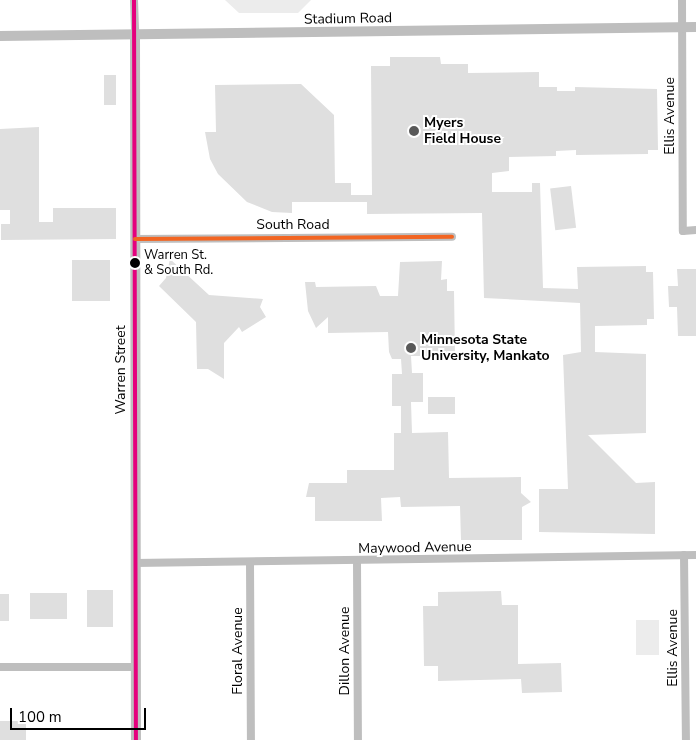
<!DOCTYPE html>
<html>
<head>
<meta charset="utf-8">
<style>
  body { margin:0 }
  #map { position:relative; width:696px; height:740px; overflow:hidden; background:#fff; font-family:"Nunito Sans",sans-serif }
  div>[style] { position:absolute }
  .green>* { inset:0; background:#ececec; transform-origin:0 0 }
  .building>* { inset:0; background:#dfdfdf; transform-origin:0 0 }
  .minor>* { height:8px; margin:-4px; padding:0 4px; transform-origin:4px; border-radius:4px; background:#bebebe }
  .tertiary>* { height:10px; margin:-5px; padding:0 5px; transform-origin:5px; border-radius:5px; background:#bebebe }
  .bus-1>* { height:4px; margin:-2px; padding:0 2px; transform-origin:2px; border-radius:2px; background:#e5007d }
  .bus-2>* { height:4px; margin:-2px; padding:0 2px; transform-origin:2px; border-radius:2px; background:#f26522 }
  .dots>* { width:14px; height:14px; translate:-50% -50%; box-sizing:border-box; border:2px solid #fff; border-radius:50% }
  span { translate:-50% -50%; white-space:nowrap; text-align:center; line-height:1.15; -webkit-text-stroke:4px #fff; paint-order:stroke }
  .bus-label { font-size:13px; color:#000 }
  .left { translate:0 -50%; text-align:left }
  .street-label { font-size:14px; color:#000 }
  .poi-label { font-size:14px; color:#000; font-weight:700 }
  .scale { position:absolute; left:10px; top:708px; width:136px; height:22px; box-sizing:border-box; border:2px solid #000; border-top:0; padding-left:6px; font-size:15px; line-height:18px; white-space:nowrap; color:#000; -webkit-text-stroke:4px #fff; paint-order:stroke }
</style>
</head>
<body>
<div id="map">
  <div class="green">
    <div style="clip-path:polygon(225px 0,311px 0,298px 13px,239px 13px)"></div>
    <div style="left:636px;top:620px;width:23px;height:35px"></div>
  </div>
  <div class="building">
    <div style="clip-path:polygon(390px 57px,440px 57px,441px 64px,468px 64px,468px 73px,539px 72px,539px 87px,557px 87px,557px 91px,575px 91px,575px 87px,657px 89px,658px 150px,648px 150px,648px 154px,576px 155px,576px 150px,556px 151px,556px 156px,509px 157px,509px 171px,492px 173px,492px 192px,532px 192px,532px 183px,540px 183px,543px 288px,578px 289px,577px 267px,646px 266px,646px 272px,653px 272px,654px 319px,647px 319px,647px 325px,595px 326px,595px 352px,646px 354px,646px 433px,588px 435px,636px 483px,655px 482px,655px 534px,539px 532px,539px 489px,568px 489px,563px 355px,581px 352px,580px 303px,484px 298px,482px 213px,367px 214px,367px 202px,292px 202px,292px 213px,272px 212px,247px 202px,218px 174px,210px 159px,205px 132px,216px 132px,215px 85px,301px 84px,334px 115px,335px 183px,351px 183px,351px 195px,372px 195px,371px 66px,390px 66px)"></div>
    <div style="left:104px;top:75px;width:12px;height:30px"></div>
    <div style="clip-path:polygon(39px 127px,39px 222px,53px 222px,53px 208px,116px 208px,116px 239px,1px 240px,1px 224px,10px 224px,10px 210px,0 210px,0 129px)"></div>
    <div style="left:571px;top:186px;width:42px;height:21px;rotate:83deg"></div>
    <div style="clip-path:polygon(170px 259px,209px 295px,263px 299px,260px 307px,266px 317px,242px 332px,239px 327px,224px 343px,224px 379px,208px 369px,197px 369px,196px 322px,159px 286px,166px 278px)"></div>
    <div style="left:72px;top:260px;width:38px;height:41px"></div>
    <div style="clip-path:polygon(442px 261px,441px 280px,447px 279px,447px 291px,454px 291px,455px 356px,411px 356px,412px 373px,423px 373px,423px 402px,411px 402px,412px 433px,448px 432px,449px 478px,521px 477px,521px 493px,531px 502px,522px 507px,522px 540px,461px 540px,460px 506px,401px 507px,400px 497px,381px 498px,382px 521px,315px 521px,315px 497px,306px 497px,309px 483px,347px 483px,347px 470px,394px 470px,394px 433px,401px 433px,401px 406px,392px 406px,392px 374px,402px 374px,401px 359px,392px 359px,389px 352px,388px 332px,328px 333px,328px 317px,316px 328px,308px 311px,305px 282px,315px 282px,316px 287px,376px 286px,380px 296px,398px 296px,400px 262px)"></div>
    <div style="clip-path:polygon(677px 269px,696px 269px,696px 336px,678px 336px,677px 307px,669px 307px,668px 286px,678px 286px)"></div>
    <div style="left:455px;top:397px;width:17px;height:27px;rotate:90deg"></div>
    <div style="left:87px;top:590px;width:26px;height:37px"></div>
    <div style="clip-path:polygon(501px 591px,502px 605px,518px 605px,518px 664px,561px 663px,562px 692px,522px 693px,521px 679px,438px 681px,438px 666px,424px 666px,423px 606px,438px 606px,438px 592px)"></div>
    <div style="left:30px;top:593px;width:37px;height:26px"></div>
    <div style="left:0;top:594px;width:9px;height:27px"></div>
    <div style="left:0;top:721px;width:26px;height:19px"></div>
  </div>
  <div class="minor">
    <div style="left:134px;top:0;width:35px;rotate:88deg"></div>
    <div style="left:682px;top:0;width:231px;rotate:89.8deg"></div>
    <div style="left:683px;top:231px;width:13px;rotate:-4deg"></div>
    <div style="left:135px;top:239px;width:317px;rotate:-0.4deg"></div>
    <div style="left:684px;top:555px;width:185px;rotate:89.4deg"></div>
    <div style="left:357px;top:561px;width:179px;rotate:89.7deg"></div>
    <div style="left:135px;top:563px;width:561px;rotate:-0.82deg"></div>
    <div style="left:250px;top:563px;width:177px;rotate:89.7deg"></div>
    <div style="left:0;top:667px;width:136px"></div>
  </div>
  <div class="tertiary">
    <div style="left:135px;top:35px;width:705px;rotate:89.92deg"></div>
    <div style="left:0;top:36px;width:696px;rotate:-0.74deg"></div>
  </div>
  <div class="bus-1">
    <div style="left:134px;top:0;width:740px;rotate:89.85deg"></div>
  </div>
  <div class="bus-2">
    <div style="left:135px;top:239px;width:317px;rotate:-0.4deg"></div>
  </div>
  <div class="dots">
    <div style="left:414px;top:131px;background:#595959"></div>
    <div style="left:135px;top:263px;background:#000"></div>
    <div style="left:411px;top:348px;background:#595959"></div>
  </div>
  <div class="bus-label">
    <span class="left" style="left:144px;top:263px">Warren St.<br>&amp; South Rd.</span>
  </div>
  <div class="street-label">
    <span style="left:348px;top:19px;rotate:-1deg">Stadium Road</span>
    <span style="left:670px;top:116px;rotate:-90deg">Ellis Avenue</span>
    <span style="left:293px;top:225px">South Road</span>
    <span style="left:121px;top:370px;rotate:-90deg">Warren Street</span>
    <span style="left:415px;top:548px;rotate:-1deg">Maywood Avenue</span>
    <span style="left:673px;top:648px;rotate:-90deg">Ellis Avenue</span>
    <span style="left:238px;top:651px;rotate:-90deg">Floral Avenue</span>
    <span style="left:345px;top:651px;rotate:-90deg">Dillon Avenue</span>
  </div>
  <div class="poi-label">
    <span class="left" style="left:424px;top:131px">Myers<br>Field House</span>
    <span class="left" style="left:421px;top:348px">Minnesota State<br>University, Mankato</span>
  </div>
  <div class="scale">100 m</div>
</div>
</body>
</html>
